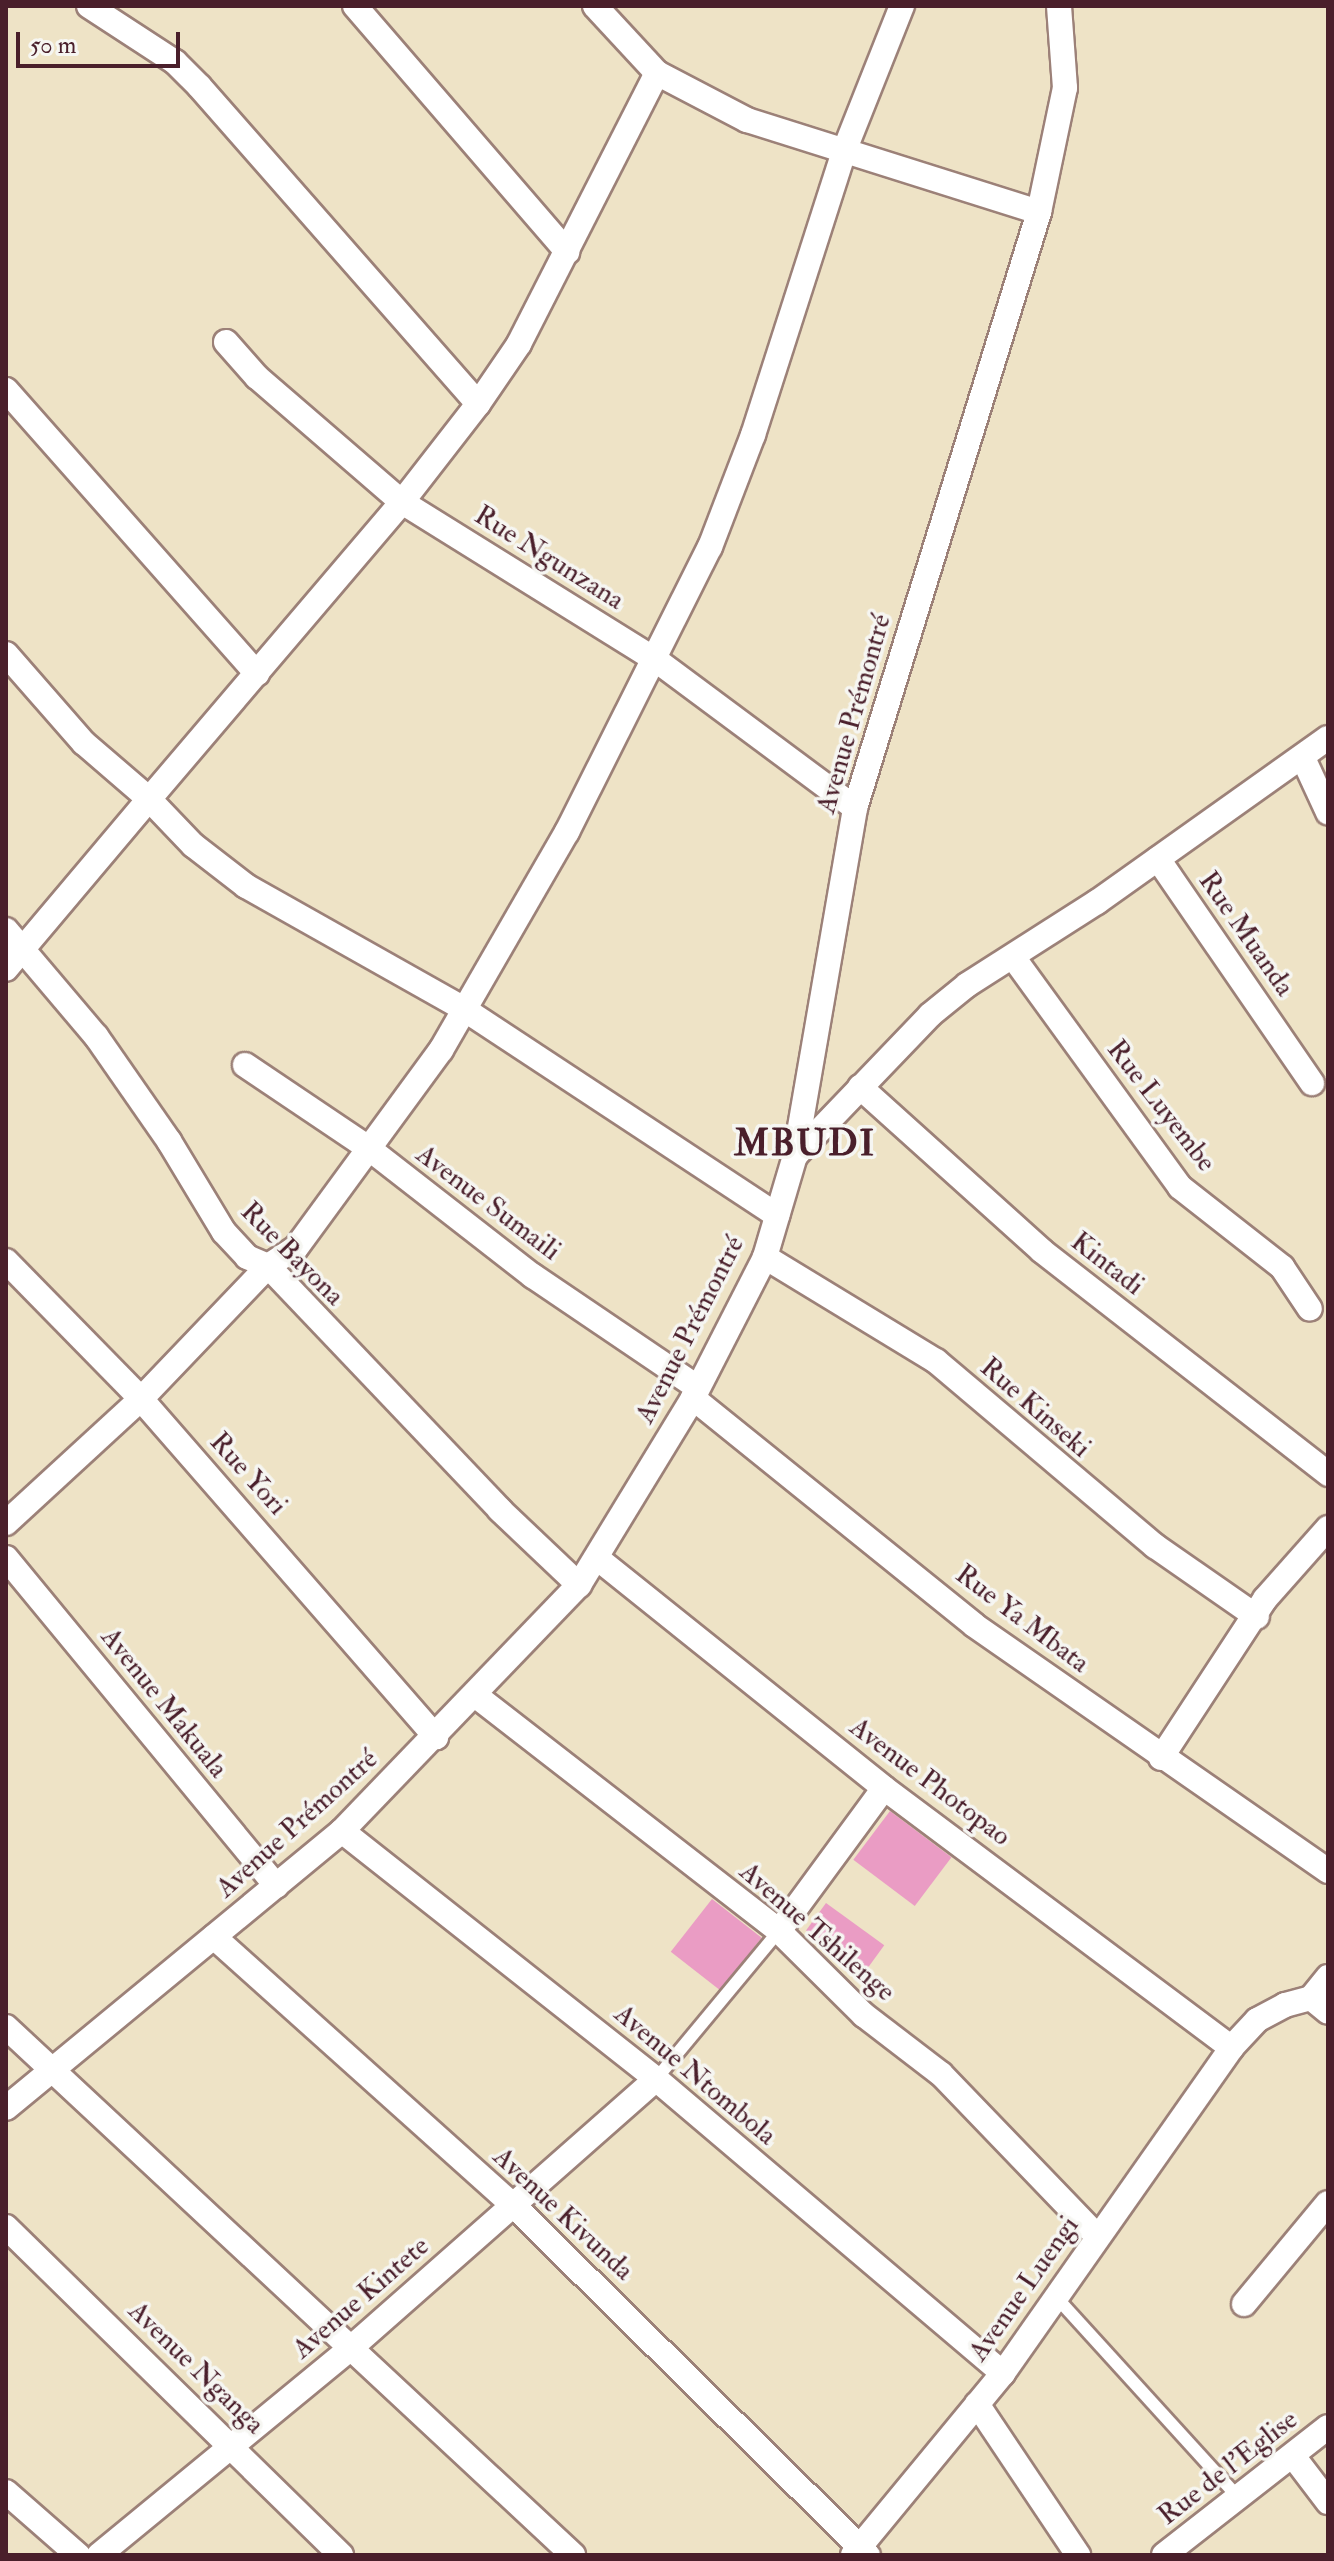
<!DOCTYPE html>
<html>
<head>
<meta charset="utf-8">
<style>
  body { margin:0 }
  #map { position:relative; width:1334px; height:2561px; overflow:hidden; background:#eee3c6; font-family:"IM FELL Double Pica",serif }
  div>[style] { position:absolute }
  .building>* { inset:0; background:#ea9cc4; transform-origin:0 0 }
  .roads { filter:drop-shadow(2px 0 #9c8178) drop-shadow(-2px 0 #9c8178) drop-shadow(0 2px #9c8178) drop-shadow(0 -2px #9c8178) }
  .lane>* { height:12px; margin:-6px; padding:0 6px; transform-origin:6px; border-radius:6px; background:#fff }
  .street>* { height:24px; margin:-12px; padding:0 12px; transform-origin:12px; border-radius:12px; background:#fff }
  span { translate:-50% -50%; white-space:nowrap; text-align:center; line-height:1.15; -webkit-text-stroke:7px #f6f6f2; paint-order:stroke }
  .street-label { font-size:28px; color:#4a1f2b }
  .district-label { font-size:36px; color:#4a1f2b; font-weight:700; letter-spacing:2px }
  .frame { position:absolute; inset:0; border:8px solid #4a1f2b; pointer-events:none }
  .scale { position:absolute; left:16px; top:32px; width:164px; height:36px; box-sizing:border-box; border:4px solid #4a1f2b; border-top:0; padding-left:10px; font-size:24px; line-height:28px; white-space:nowrap; color:#4a1f2b; -webkit-text-stroke:6px #f6f6f2; paint-order:stroke }
</style>
</head>
<body>
<div id="map">
  <div class="building">
    <div style="left:890px;top:1811px;width:77px;height:61px;rotate:37deg"></div>
    <div style="left:712px;top:1899px;width:63px;height:67px;rotate:38deg"></div>
    <div style="left:826px;top:1903px;width:72px;height:34px;rotate:36deg"></div>
  </div>
  <div class="roads">
    <div class="lane">
      <div style="left:656px;top:2079px;width:192px;rotate:-50.3deg"></div>
      <div style="left:1056px;top:2297px;width:273px;rotate:47.7deg"></div>
    </div>
    <div class="street">
      <div style="left:89px;top:6px;width:103px;rotate:33.1deg"></div>
      <div style="left:175px;top:62px;width:34px;rotate:45deg"></div>
      <div style="left:199px;top:86px;width:423px;rotate:48.7deg"></div>
      <div style="left:355px;top:6px;width:325px;rotate:49.2deg"></div>
      <div style="left:595px;top:6px;width:91px;rotate:47.2deg"></div>
      <div style="left:657px;top:73px;width:102px;rotate:27.6deg"></div>
      <div style="left:747px;top:120px;width:306px;rotate:17.5deg"></div>
      <div style="left:657px;top:73px;width:304px;rotate:117deg"></div>
      <div style="left:519px;top:344px;width:73px;rotate:124.3deg"></div>
      <div style="left:478px;top:404px;width:124px;rotate:127.8deg"></div>
      <div style="left:402px;top:502px;width:390px;rotate:130.4deg"></div>
      <div style="left:149px;top:799px;width:64px;rotate:46.3deg"></div>
      <div style="left:193px;top:845px;width:67px;rotate:37.7deg"></div>
      <div style="left:246px;top:886px;width:250px;rotate:29.4deg"></div>
      <div style="left:464px;top:1009px;width:375px;rotate:33.4deg"></div>
      <div style="left:226px;top:342px;width:47px;rotate:48.5deg"></div>
      <div style="left:257px;top:377px;width:191px;rotate:40.8deg"></div>
      <div style="left:402px;top:502px;width:299px;rotate:31.9deg"></div>
      <div style="left:656px;top:660px;width:248px;rotate:36.6deg"></div>
      <div style="left:6px;top:390px;width:379px;rotate:48.5deg"></div>
      <div style="left:6px;top:654px;width:118px;rotate:48.8deg"></div>
      <div style="left:84px;top:743px;width:86px;rotate:40.7deg"></div>
      <div style="left:149px;top:799px;width:222px;rotate:130.1deg"></div>
      <div style="left:1303px;top:758px;width:60px;rotate:65.2deg"></div>
      <div style="left:1158px;top:859px;width:272px;rotate:55.5deg"></div>
      <div style="left:6px;top:930px;width:139px;rotate:49.7deg"></div>
      <div style="left:96px;top:1036px;width:128px;rotate:55.2deg"></div>
      <div style="left:169px;top:1141px;width:106px;rotate:58.9deg"></div>
      <div style="left:224px;top:1232px;width:34px;rotate:47deg"></div>
      <div style="left:247px;top:1257px;width:23px;rotate:23deg"></div>
      <div style="left:268px;top:1266px;width:337px;rotate:46.4deg"></div>
      <div style="left:500px;top:1510px;width:109px;rotate:43.5deg"></div>
      <div style="left:1013px;top:957px;width:284px;rotate:54deg"></div>
      <div style="left:1180px;top:1187px;width:130px;rotate:38.1deg"></div>
      <div style="left:1282px;top:1267px;width:50px;rotate:56.3deg"></div>
      <div style="left:245px;top:1065px;width:147px;rotate:33.9deg"></div>
      <div style="left:367px;top:1147px;width:210px;rotate:37.9deg"></div>
      <div style="left:533px;top:1276px;width:198px;rotate:34.1deg"></div>
      <div style="left:860px;top:1087px;width:245px;rotate:42deg"></div>
      <div style="left:1042px;top:1251px;width:363px;rotate:37.9deg"></div>
      <div style="left:795px;top:1156px;width:195px;rotate:-46.2deg"></div>
      <div style="left:930px;top:1015px;width:48px;rotate:-39deg"></div>
      <div style="left:967px;top:985px;width:154px;rotate:-32.6deg"></div>
      <div style="left:1097px;top:902px;width:283px;rotate:-35.4deg"></div>
      <div style="left:765px;top:1257px;width:200px;rotate:31.3deg"></div>
      <div style="left:936px;top:1361px;width:287px;rotate:40.2deg"></div>
      <div style="left:1155px;top:1546px;width:124px;rotate:34.8deg"></div>
      <div style="left:6px;top:1261px;width:193px;rotate:45.6deg"></div>
      <div style="left:141px;top:1399px;width:449px;rotate:48.9deg"></div>
      <div style="left:693px;top:1398px;width:361px;rotate:38.9deg"></div>
      <div style="left:974px;top:1625px;width:431px;rotate:34.8deg"></div>
      <div style="left:6px;top:1523px;width:183px;rotate:-42.6deg"></div>
      <div style="left:141px;top:1399px;width:184px;rotate:-46.3deg"></div>
      <div style="left:268px;top:1266px;width:33px;rotate:-33deg"></div>
      <div style="left:296px;top:1248px;width:245px;rotate:-53.8deg"></div>
      <div style="left:441px;top:1050px;width:252px;rotate:-60deg"></div>
      <div style="left:567px;top:832px;width:319px;rotate:-63.4deg"></div>
      <div style="left:710px;top:547px;width:120px;rotate:-69deg"></div>
      <div style="left:753px;top:435px;width:300px;rotate:-72.2deg"></div>
      <div style="left:845px;top:149px;width:154px;rotate:-68.3deg"></div>
      <div style="left:6px;top:1558px;width:425px;rotate:50.5deg"></div>
      <div style="left:597px;top:1558px;width:368px;rotate:38.7deg"></div>
      <div style="left:884px;top:1788px;width:434px;rotate:36.8deg"></div>
      <div style="left:475px;top:1695px;width:385px;rotate:37.8deg"></div>
      <div style="left:779px;top:1931px;width:120px;rotate:44.7deg"></div>
      <div style="left:864px;top:2015px;width:97px;rotate:37.5deg"></div>
      <div style="left:941px;top:2074px;width:226px;rotate:46.1deg"></div>
      <div style="left:1161px;top:1758px;width:190px;rotate:-56.8deg"></div>
      <div style="left:1265px;top:1599px;width:95px;rotate:-48.4deg"></div>
      <div style="left:342px;top:1831px;width:400px;rotate:38.3deg"></div>
      <div style="left:656px;top:2079px;width:455px;rotate:40.3deg"></div>
      <div style="left:779px;top:1931px;width:177px;rotate:-53.7deg"></div>
      <div style="left:214px;top:1937px;width:403px;rotate:41.9deg"></div>
      <div style="left:514px;top:2206px;width:497px;rotate:44.6deg"></div>
      <div style="left:1311px;top:1998px;width:27px;rotate:-51deg"></div>
      <div style="left:6px;top:2027px;width:775px;rotate:42.96deg"></div>
      <div style="left:6px;top:2108px;width:435px;rotate:-39.5deg"></div>
      <div style="left:342px;top:1831px;width:342px;rotate:-46.1deg"></div>
      <div style="left:579px;top:1585px;width:219px;rotate:-58.6deg"></div>
      <div style="left:693px;top:1398px;width:158px;rotate:-62.9deg"></div>
      <div style="left:765px;top:1257px;width:105px;rotate:-73.5deg"></div>
      <div style="left:795px;top:1156px;width:353px;rotate:-80.2deg"></div>
      <div style="left:855px;top:808px;width:624px;rotate:-72.84deg"></div>
      <div style="left:1039px;top:212px;width:127px;rotate:-78.2deg"></div>
      <div style="left:1065px;top:88px;width:82px;rotate:-94.2deg"></div>
      <div style="left:6px;top:2227px;width:469px;rotate:44.4deg"></div>
      <div style="left:1244px;top:2304px;width:131px;rotate:-50.3deg"></div>
      <div style="left:977px;top:2404px;width:182px;rotate:56.2deg"></div>
      <div style="left:1293px;top:2456px;width:58px;rotate:52.7deg"></div>
      <div style="left:6px;top:2492px;width:96px;rotate:41.2deg"></div>
      <div style="left:99px;top:2555px;width:328px;rotate:-39.4deg"></div>
      <div style="left:352px;top:2347px;width:405px;rotate:-41.4deg"></div>
      <div style="left:853px;top:2555px;width:236px;rotate:-50.5deg"></div>
      <div style="left:1003px;top:2373px;width:397px;rotate:-54.9deg"></div>
      <div style="left:1231px;top:2048px;width:38px;rotate:-47deg"></div>
      <div style="left:1257px;top:2020px;width:32px;rotate:-28deg"></div>
      <div style="left:1285px;top:2005px;width:27px;rotate:-15deg"></div>
      <div style="left:1311px;top:1998px;width:22px;rotate:39deg"></div>
      <div style="left:1164px;top:2555px;width:208px;rotate:-38deg"></div>
    </div>
  </div>
  <div class="street-label">
    <span style="left:549px;top:558px;rotate:32deg">Rue Ngunzana</span>
    <span style="left:854px;top:714px;rotate:-74deg">Avenue Prémontré</span>
    <span style="left:1246px;top:934px;rotate:55deg">Rue Muanda</span>
    <span style="left:1161px;top:1106px;rotate:52deg">Rue Luyembe</span>
    <span style="left:488px;top:1203px;rotate:37deg">Avenue Sumaili</span>
    <span style="left:292px;top:1254px;rotate:45deg">Rue Bayona</span>
    <span style="left:1107px;top:1264px;rotate:38deg">Kintadi</span>
    <span style="left:690px;top:1330px;rotate:-63deg">Avenue Prémontré</span>
    <span style="left:1035px;top:1408px;rotate:41deg">Rue Kinseki</span>
    <span style="left:248px;top:1474px;rotate:48deg">Rue Yori</span>
    <span style="left:1022px;top:1619px;rotate:37deg">Rue Ya Mbata</span>
    <span style="left:164px;top:1703px;rotate:51deg">Avenue Makuala</span>
    <span style="left:930px;top:1782px;rotate:37deg">Avenue Photopao</span>
    <span style="left:297px;top:1824px;rotate:-42deg">Avenue Prémontré</span>
    <span style="left:817px;top:1932px;rotate:41deg">Avenue Tshilenge</span>
    <span style="left:695px;top:2075px;rotate:40deg">Avenue Ntombola</span>
    <span style="left:563px;top:2214px;rotate:43deg">Avenue Kivunda</span>
    <span style="left:1024px;top:2289px;rotate:-55deg">Avenue Luengi</span>
    <span style="left:361px;top:2298px;rotate:-41deg">Avenue Kintete</span>
    <span style="left:196px;top:2368px;rotate:44deg">Avenue Nganga</span>
    <span style="left:1228px;top:2468px;rotate:-38deg">Rue de l'Eglise</span>
  </div>
  <div class="district-label">
    <span style="left:805px;top:1144px">MBUDI</span>
  </div>
  <div class="frame"></div>
  <div class="scale">50 m</div>
</div>
</body>
</html>
